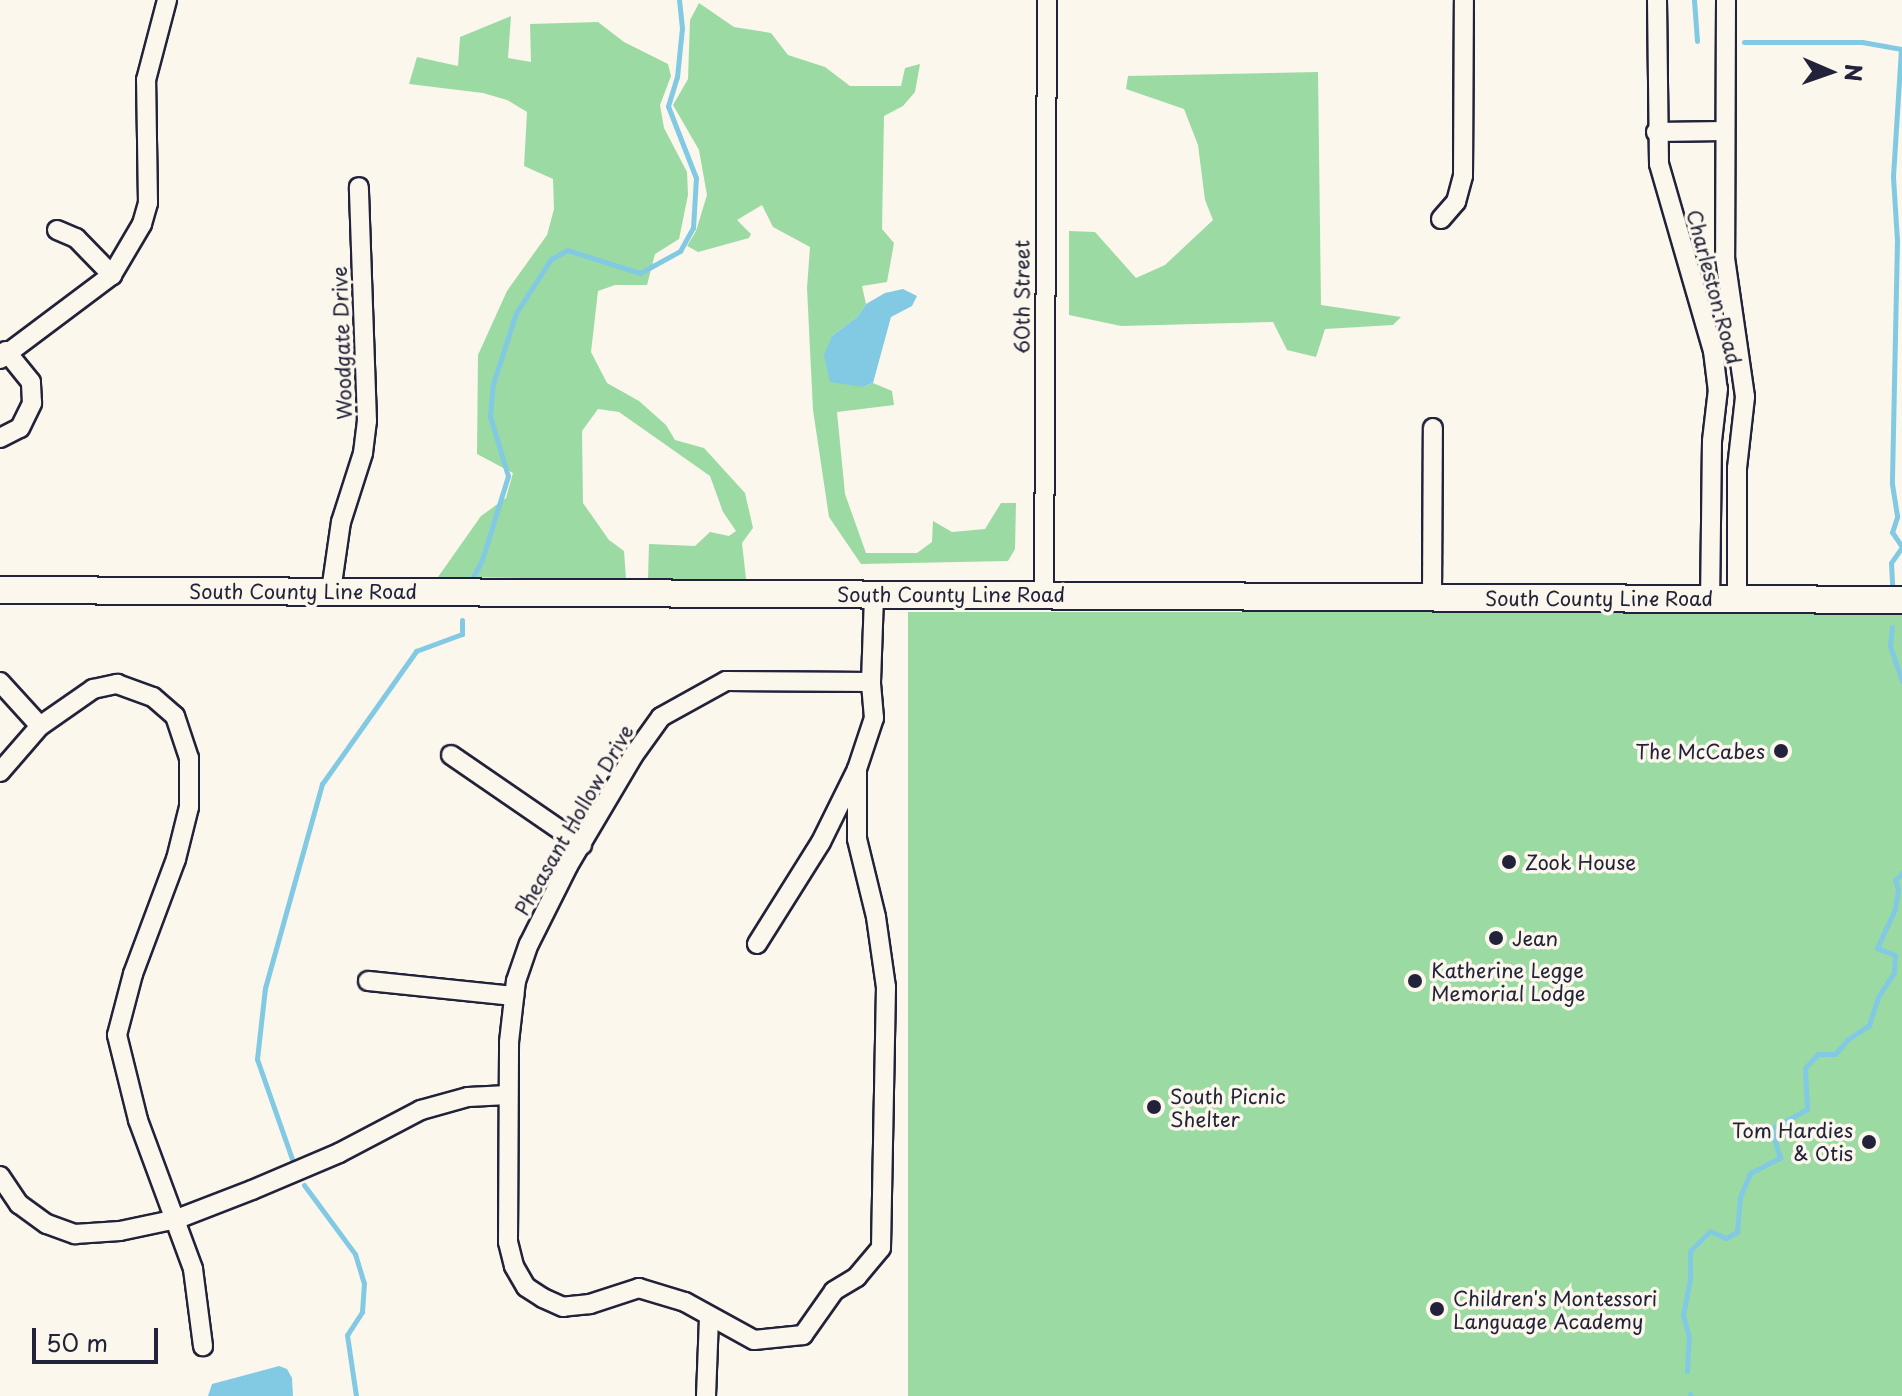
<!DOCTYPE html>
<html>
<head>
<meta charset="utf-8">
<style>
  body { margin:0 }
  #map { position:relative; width:1902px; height:1396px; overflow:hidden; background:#fbf7ec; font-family:"Playpen Sans",sans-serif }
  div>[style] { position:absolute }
  .green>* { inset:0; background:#9cdaa3; transform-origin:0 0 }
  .water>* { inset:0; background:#82c9e3 }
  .stream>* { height:5px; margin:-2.5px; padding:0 2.5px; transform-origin:2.5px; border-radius:2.5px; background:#82c9e3 }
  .roads { filter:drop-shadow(2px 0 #22223b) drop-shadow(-2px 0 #22223b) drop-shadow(0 2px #22223b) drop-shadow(0 -2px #22223b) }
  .minor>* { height:18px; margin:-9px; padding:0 9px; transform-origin:9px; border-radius:9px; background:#fbf7ec }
  .secondary>* { height:26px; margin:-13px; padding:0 13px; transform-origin:13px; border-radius:13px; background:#fbf7ec }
  .dots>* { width:22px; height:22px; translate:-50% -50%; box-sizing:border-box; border:4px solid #fbf7ec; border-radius:50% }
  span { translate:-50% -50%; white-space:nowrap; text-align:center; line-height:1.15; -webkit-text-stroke:7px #fbf7ec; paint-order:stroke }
  .street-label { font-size:20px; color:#22223b }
  .poi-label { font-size:20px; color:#22223b }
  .right { translate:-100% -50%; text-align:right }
  .left { translate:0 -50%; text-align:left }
  .north { position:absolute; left:1790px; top:32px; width:80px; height:80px; -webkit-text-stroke:6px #fbf7ec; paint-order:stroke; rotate:92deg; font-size:22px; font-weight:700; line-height:32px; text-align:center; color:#22223b }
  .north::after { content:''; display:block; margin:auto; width:28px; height:36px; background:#22223b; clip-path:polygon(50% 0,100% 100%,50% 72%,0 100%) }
  .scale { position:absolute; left:32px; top:1328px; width:126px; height:36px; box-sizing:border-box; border:4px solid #22223b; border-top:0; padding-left:10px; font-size:24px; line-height:28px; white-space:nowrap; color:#22223b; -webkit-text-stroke:6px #fbf7ec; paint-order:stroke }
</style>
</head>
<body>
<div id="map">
  <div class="green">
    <div style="clip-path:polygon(699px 3px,734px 27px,771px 33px,788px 55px,825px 67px,850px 86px,901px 86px,905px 68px,920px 64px,915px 92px,903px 106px,884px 116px,882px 229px,894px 243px,887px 282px,862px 286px,866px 304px,858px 316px,832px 336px,863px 387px,873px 383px,892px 391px,894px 405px,837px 412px,845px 494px,866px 553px,917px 553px,932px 542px,933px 521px,952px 532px,985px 529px,1001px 503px,1016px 503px,1015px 549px,1008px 561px,861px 564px,829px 517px,813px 410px,807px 288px,810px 247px,773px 227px,762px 205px,737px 220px,751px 234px,749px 238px,698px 252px,687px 246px,696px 231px,707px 195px,699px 150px,673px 105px,688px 79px,690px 20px)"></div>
    <div style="clip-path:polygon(511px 16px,508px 58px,531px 62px,530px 24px,598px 22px,624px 42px,668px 64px,671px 76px,660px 105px,664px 128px,687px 172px,688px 195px,679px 239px,655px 254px,647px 285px,615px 285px,598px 291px,591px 352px,607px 383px,639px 401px,666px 425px,675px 440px,704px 448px,745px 493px,753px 528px,742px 543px,746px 579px,648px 579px,649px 544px,695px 546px,710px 532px,729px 536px,736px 531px,723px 512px,710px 476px,619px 412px,598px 409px,582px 431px,583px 503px,609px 540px,624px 551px,626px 579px,438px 577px,481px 516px,506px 498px,513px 473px,477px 454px,478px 355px,507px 291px,547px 235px,554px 209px,553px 179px,524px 166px,527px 112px,507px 100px,483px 93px,409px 84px,417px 57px,458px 66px,460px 37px)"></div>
    <div style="clip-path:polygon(1318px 72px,1321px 305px,1401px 317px,1393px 325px,1325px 329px,1316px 357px,1287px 350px,1273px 322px,1121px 326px,1069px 315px,1069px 231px,1095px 232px,1136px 278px,1165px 265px,1213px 220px,1205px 200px,1198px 145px,1184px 109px,1126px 89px,1128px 76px)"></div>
    <div style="left:1902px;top:612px;width:784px;height:994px;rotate:90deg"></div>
  </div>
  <div class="water">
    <div style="clip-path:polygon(903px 289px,917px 296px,912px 306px,891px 317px,873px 383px,863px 387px,830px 382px,824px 355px,832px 336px,858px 316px,866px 304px,885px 293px)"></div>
    <div style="clip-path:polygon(279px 1366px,287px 1369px,292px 1378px,293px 1396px,208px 1396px,212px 1384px)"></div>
  </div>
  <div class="stream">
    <div style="left:1694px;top:0;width:41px;rotate:85.8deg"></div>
    <div style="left:1744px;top:42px;width:118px"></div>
    <div style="left:1862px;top:42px;width:40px;rotate:10deg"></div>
    <div style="left:1901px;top:49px;width:128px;rotate:93.6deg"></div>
    <div style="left:1893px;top:177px;width:63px;rotate:86.4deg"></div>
    <div style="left:1897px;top:240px;width:244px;rotate:91.2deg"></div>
    <div style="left:1892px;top:484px;width:33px;rotate:81deg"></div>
    <div style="left:1897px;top:517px;width:16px;rotate:108deg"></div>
    <div style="left:1892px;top:532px;width:18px;rotate:56deg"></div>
    <div style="left:1902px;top:547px;width:19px;rotate:125deg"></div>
    <div style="left:1891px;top:563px;width:22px;rotate:87deg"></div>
    <div style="left:473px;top:577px;width:19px;rotate:-62deg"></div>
    <div style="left:482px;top:560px;width:88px;rotate:-72.8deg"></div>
    <div style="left:508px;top:476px;width:63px;rotate:-106.7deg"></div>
    <div style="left:490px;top:416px;width:32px;rotate:-85deg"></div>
    <div style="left:493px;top:384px;width:75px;rotate:-72.1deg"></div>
    <div style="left:516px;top:313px;width:64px;rotate:-57.1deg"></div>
    <div style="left:551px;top:259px;width:18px;rotate:-29deg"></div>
    <div style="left:567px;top:250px;width:77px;rotate:17.5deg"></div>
    <div style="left:640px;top:273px;width:46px;rotate:-28.8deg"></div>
    <div style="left:680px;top:251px;width:26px;rotate:-61deg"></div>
    <div style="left:693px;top:228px;width:50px;rotate:-86.6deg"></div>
    <div style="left:696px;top:178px;width:77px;rotate:-111.3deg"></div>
    <div style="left:668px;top:106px;width:30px;rotate:-73deg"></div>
    <div style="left:677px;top:77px;width:49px;rotate:-84.2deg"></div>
    <div style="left:682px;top:28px;width:28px;rotate:-96deg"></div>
    <div style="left:1892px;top:627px;width:19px;rotate:96deg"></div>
    <div style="left:1890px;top:646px;width:37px;rotate:71deg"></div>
    <div style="left:292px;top:1159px;width:106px;rotate:-109.3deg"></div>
    <div style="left:257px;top:1059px;width:71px;rotate:-83.6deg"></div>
    <div style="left:265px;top:988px;width:212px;rotate:-74.4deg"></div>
    <div style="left:322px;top:784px;width:163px;rotate:-54.7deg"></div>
    <div style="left:416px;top:651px;width:49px;rotate:-20.3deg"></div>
    <div style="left:462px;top:634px;width:14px;rotate:-90deg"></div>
    <div style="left:304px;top:1185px;width:86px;rotate:53.5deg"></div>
    <div style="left:355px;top:1254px;width:30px;rotate:73deg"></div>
    <div style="left:364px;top:1283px;width:29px;rotate:94deg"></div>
    <div style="left:362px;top:1312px;width:27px;rotate:123deg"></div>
    <div style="left:347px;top:1335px;width:62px;rotate:81.6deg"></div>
    <div style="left:1687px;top:1371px;width:34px;rotate:-87deg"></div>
    <div style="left:1689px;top:1337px;width:23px;rotate:-105deg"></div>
    <div style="left:1683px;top:1315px;width:38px;rotate:-79deg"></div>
    <div style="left:1690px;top:1278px;width:27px;rotate:-90deg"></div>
    <div style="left:1690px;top:1251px;width:28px;rotate:-45deg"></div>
    <div style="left:1710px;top:1231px;width:17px;rotate:24deg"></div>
    <div style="left:1726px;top:1238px;width:13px;rotate:-29deg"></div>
    <div style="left:1737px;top:1232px;width:35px;rotate:-85deg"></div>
    <div style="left:1740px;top:1197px;width:26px;rotate:-67deg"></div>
    <div style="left:1750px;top:1173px;width:34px;rotate:-27deg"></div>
    <div style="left:1780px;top:1158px;width:30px;rotate:-107deg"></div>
    <div style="left:1771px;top:1129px;width:41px;rotate:-29.1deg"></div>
    <div style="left:1807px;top:1109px;width:41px;rotate:-92.8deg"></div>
    <div style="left:1805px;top:1068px;width:19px;rotate:-47deg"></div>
    <div style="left:1818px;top:1054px;width:17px"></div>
    <div style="left:1835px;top:1054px;width:18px;rotate:-49deg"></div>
    <div style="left:1847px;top:1040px;width:27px;rotate:-34deg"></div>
    <div style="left:1869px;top:1025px;width:29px;rotate:-72deg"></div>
    <div style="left:1878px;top:997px;width:30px;rotate:-57deg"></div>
    <div style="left:1894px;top:972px;width:17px;rotate:-87deg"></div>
    <div style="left:1895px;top:955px;width:19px;rotate:-159deg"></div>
    <div style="left:1877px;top:948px;width:43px;rotate:-65.2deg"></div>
    <div style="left:1895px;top:909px;width:20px;rotate:-81deg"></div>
    <div style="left:1898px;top:889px;width:9px;rotate:-108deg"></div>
    <div style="left:1895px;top:880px;width:10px;rotate:-45deg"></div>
    <div style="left:1690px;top:1394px;width:2px;rotate:63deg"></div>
  </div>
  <div class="roads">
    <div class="minor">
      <div style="left:1657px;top:0;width:164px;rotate:89.3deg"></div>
      <div style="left:1659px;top:164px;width:195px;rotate:73.9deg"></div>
      <div style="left:1713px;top:351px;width:38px;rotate:83deg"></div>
      <div style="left:1718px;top:389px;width:52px;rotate:96.6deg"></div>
      <div style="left:1712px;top:441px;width:158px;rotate:90.7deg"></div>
      <div style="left:1726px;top:0;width:258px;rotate:90.2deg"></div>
      <div style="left:1725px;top:258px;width:140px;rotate:81.8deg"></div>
      <div style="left:1745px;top:397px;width:71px;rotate:96.4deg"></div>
      <div style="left:1737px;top:468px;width:131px;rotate:90deg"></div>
      <div style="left:1656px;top:132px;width:69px;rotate:-0.8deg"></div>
      <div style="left:1441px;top:219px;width:23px;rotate:-49deg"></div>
      <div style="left:1456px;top:202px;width:27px;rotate:-75deg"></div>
      <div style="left:1463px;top:176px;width:176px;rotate:-89.7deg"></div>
      <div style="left:57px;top:230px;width:21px;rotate:23deg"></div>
      <div style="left:76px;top:238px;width:52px;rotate:45.8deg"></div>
      <div style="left:0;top:359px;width:140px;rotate:-36.9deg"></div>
      <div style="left:112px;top:275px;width:59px;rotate:-59.5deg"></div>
      <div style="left:142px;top:224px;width:22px;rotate:-74deg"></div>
      <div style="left:148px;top:203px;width:123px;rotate:-90.9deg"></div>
      <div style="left:146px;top:80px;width:83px;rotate:-75.3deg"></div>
      <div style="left:0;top:438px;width:22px;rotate:-27deg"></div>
      <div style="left:20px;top:428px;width:28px;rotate:-64deg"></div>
      <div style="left:32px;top:403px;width:21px;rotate:-93deg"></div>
      <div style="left:31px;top:382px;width:40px;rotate:-129deg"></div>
      <div style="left:331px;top:591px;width:70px;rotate:-81.8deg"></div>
      <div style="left:341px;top:522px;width:72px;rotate:-72.3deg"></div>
      <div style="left:363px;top:453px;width:32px;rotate:-83deg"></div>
      <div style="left:367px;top:421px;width:234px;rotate:-92deg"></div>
      <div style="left:1044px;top:595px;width:595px;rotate:-89.71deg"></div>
      <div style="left:1432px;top:597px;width:169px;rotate:-89.7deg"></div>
      <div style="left:0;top:682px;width:59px;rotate:47.7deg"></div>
      <div style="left:451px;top:755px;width:159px;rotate:34.5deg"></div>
      <div style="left:857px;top:769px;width:70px;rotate:90deg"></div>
      <div style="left:857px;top:839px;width:80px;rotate:76.3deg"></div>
      <div style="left:876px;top:917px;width:71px;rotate:81.9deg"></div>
      <div style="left:886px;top:987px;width:261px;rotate:91.1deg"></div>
      <div style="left:881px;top:1248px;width:38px;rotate:130deg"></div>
      <div style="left:857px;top:1277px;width:27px;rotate:149deg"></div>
      <div style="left:834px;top:1291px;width:54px;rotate:125.2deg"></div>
      <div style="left:803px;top:1335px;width:49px;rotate:174.2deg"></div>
      <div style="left:754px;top:1340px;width:79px;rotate:-151.2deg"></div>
      <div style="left:685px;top:1302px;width:48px;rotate:-163.1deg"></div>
      <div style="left:639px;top:1288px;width:52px;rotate:161.9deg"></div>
      <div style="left:590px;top:1304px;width:27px;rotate:174deg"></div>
      <div style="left:563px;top:1307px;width:22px;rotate:-156deg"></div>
      <div style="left:543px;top:1298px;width:20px;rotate:-147deg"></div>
      <div style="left:526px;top:1287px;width:24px;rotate:-120deg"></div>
      <div style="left:514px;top:1266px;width:25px;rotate:-104deg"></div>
      <div style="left:508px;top:1242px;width:200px;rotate:-89.7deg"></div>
      <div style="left:509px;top:1042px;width:61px;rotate:-83.5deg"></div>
      <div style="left:516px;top:981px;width:39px;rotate:-71deg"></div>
      <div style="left:529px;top:944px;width:87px;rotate:-63.4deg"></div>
      <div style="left:568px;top:866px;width:128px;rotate:-59.4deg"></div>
      <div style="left:633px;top:756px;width:48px;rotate:-54.3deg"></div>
      <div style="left:661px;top:717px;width:74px;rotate:-29deg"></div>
      <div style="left:726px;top:681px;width:145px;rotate:0.4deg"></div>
      <div style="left:871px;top:682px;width:88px;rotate:-88deg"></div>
      <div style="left:0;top:772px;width:61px;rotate:-49deg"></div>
      <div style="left:40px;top:726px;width:65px;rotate:-34.9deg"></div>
      <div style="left:93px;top:689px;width:25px;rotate:-12deg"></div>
      <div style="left:117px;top:684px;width:38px;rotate:20deg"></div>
      <div style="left:153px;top:697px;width:29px;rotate:41deg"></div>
      <div style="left:175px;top:716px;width:44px;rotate:71.6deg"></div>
      <div style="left:189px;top:758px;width:49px;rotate:90deg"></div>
      <div style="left:189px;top:807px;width:54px;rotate:104deg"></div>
      <div style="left:176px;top:859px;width:123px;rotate:110.5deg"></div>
      <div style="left:133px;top:974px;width:63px;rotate:104.7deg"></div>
      <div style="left:117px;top:1035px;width:88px;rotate:76.1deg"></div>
      <div style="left:138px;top:1120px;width:159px;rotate:69.7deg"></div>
      <div style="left:193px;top:1269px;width:78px;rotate:82.6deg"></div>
      <div style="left:757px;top:944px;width:120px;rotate:-57.9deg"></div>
      <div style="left:821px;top:842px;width:81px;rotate:-63.7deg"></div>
      <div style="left:857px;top:769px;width:54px;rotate:-71.6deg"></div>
      <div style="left:874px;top:718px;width:36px;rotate:-95deg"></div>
      <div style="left:368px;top:981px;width:147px;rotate:5.9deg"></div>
      <div style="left:0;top:1176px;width:34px;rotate:56deg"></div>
      <div style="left:19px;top:1204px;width:34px;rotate:36deg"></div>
      <div style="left:47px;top:1224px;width:30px;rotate:20deg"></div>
      <div style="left:75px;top:1234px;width:45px;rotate:-3.8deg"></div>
      <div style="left:120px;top:1231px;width:58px;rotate:-11.9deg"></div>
      <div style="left:177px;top:1219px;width:80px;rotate:-21.1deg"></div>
      <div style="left:252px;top:1190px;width:95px;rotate:-23deg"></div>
      <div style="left:339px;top:1153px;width:93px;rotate:-27.7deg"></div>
      <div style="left:421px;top:1110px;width:49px;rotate:-15.5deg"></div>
      <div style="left:468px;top:1097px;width:40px;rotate:-2.9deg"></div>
      <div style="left:706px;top:1396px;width:78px;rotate:-87.8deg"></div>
    </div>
    <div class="secondary">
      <div style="left:0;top:590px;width:1902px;rotate:0.3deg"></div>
    </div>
  </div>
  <div class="dots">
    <div style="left:1781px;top:751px;background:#22223b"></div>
    <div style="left:1509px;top:862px;background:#22223b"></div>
    <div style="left:1496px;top:938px;background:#22223b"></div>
    <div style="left:1415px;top:981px;background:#22223b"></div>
    <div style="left:1154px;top:1107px;background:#22223b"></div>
    <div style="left:1869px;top:1142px;background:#22223b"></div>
    <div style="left:1437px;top:1309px;background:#22223b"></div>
  </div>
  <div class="street-label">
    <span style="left:1714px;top:287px;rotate:75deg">Charleston Road</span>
    <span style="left:1022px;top:297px;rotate:-90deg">60th Street</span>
    <span style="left:342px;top:343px;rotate:-92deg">Woodgate Drive</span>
    <span style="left:303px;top:591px">South County Line Road</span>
    <span style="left:951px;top:594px">South County Line Road</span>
    <span style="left:1599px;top:598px">South County Line Road</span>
    <span style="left:574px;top:820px;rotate:-60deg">Pheasant Hollow Drive</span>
  </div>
  <div class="poi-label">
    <span class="right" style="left:1765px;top:751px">The McCabes</span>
    <span class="left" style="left:1525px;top:862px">Zook House</span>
    <span class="left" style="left:1512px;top:938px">Jean</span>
    <span class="left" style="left:1431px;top:982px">Katherine Legge<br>Memorial Lodge</span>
    <span class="left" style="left:1170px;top:1108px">South Picnic<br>Shelter</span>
    <span class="right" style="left:1853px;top:1142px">Tom Hardies<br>&amp; Otis</span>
    <span class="left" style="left:1453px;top:1310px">Children's Montessori<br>Language Academy</span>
  </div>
  <div class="north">N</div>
  <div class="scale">50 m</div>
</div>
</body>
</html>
